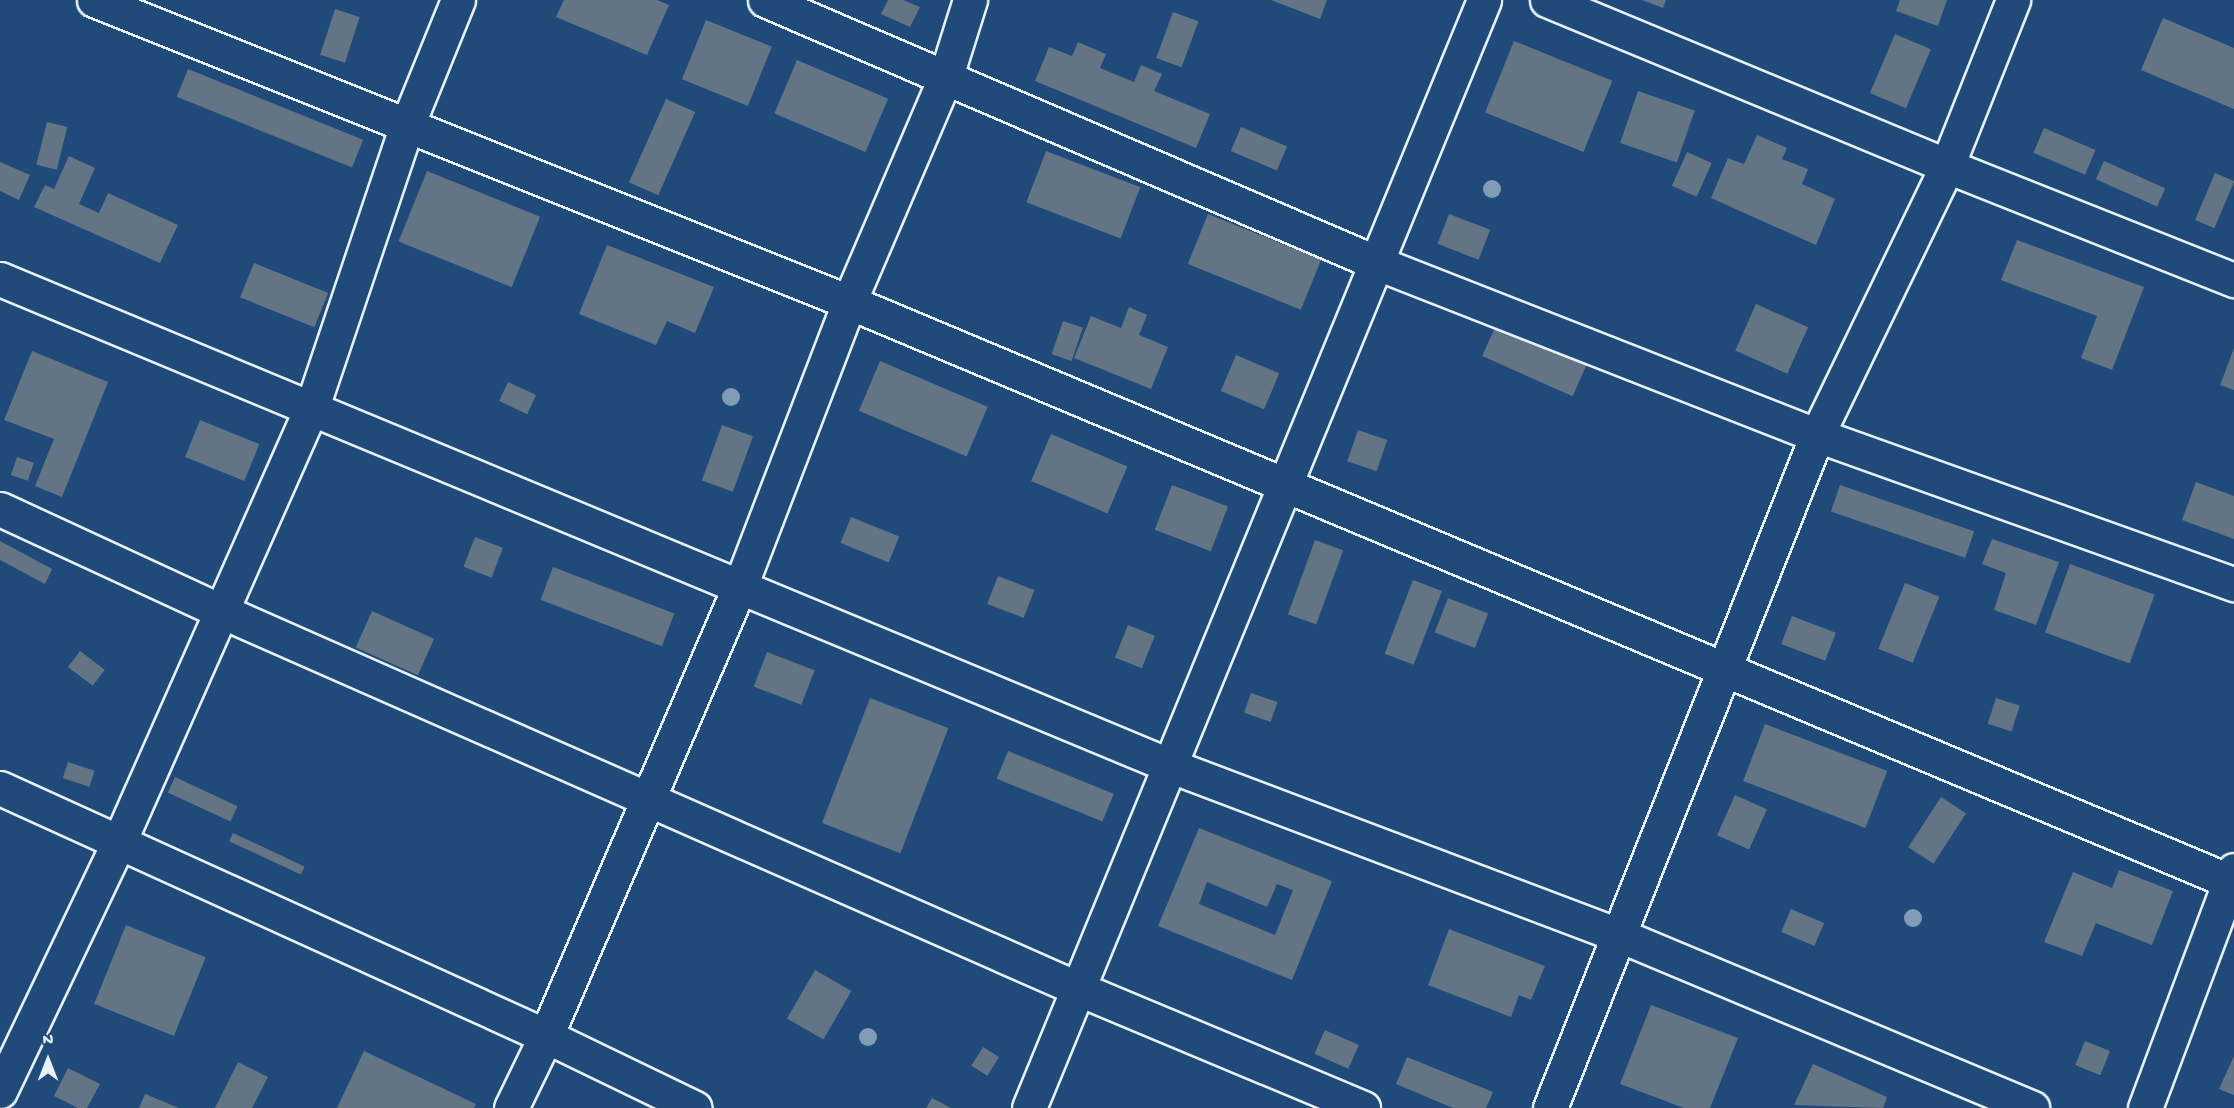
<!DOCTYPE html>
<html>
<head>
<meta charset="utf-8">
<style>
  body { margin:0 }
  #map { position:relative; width:2234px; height:1108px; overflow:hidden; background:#1f4a7a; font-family:"Gochi Hand",sans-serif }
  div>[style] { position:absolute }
  .building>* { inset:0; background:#637584; transform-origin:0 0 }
  .roads { filter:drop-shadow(2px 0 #e8f1f8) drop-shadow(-2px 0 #e8f1f8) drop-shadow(0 2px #e8f1f8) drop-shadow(0 -2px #e8f1f8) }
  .minor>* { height:33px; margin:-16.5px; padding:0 16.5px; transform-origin:16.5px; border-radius:16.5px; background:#1f4a7a }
  .trees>* { width:18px; height:18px; margin:-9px; border-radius:50%; background:#819cb6 }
  span { translate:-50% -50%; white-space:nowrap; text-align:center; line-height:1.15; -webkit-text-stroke:4.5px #1f4a7a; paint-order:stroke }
  .north { position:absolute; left:18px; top:1030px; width:60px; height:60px; -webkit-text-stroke:4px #1f4a7a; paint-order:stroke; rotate:0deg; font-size:16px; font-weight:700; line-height:24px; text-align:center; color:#e8f1f8 }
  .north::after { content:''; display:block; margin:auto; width:21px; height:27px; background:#e8f1f8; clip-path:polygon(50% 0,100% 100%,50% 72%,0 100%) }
</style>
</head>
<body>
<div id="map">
  <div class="building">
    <div style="clip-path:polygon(564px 0,657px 0,669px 5px,647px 55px,556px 17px)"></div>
    <div style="clip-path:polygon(888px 0,903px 0,920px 7px,910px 27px,881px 14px)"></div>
    <div style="clip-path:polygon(1271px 0,1327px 0,1320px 19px)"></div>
    <div style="clip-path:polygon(1642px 0,1666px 0,1663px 8px)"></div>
    <div style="clip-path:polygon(1900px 0,1947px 0,1938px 26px,1896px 11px)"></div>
    <div style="left:335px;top:9px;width:26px;height:48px;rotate:18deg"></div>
    <div style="left:1173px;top:12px;width:27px;height:49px;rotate:20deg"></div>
    <div style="clip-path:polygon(2163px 18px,2234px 48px,2234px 109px,2141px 70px)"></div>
    <div style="left:706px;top:20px;width:71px;height:64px;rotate:22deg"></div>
    <div style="left:1895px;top:34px;width:39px;height:64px;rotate:23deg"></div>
    <div style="left:1514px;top:41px;width:106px;height:77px;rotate:22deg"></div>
    <div style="clip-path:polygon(1078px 42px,1106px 54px,1100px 68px,1134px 82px,1141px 65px,1162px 74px,1154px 91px,1210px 114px,1196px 148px,1035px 81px,1049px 47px,1072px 56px)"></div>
    <div style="left:797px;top:60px;width:99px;height:58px;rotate:23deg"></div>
    <div style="left:188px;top:69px;width:189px;height:30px;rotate:22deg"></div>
    <div style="left:1638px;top:91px;width:60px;height:55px;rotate:19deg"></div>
    <div style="left:666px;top:99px;width:32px;height:91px;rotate:24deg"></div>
    <div style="left:47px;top:122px;width:21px;height:44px;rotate:14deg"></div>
    <div style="left:1241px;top:127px;width:50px;height:26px;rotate:23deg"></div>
    <div style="left:2044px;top:128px;width:56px;height:27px;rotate:23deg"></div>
    <div style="clip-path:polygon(1757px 135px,1787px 148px,1782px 159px,1808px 169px,1802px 184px,1835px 199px,1816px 245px,1711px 198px,1728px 158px,1744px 164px)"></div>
    <div style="left:1046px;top:151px;width:101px;height:55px;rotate:21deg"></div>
    <div style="left:1687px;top:152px;width:27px;height:37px;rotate:24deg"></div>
    <div style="clip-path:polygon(69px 156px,95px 168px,79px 204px,99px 213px,108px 193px,178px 225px,160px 263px,34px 207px,45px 185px,54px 189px)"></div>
    <div style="left:2104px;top:161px;width:67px;height:20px;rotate:24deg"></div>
    <div style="clip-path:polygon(0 162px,30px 175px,19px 200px,0 191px)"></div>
    <div style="left:427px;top:171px;width:122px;height:76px;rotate:22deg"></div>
    <div style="left:2215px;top:173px;width:21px;height:51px;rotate:23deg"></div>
    <div style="left:1208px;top:214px;width:122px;height:54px;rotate:22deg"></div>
    <div style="left:1449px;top:214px;width:44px;height:32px;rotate:21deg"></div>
    <div style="clip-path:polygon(2017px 240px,2144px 287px,2112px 370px,2081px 358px,2097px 316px,2001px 280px)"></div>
    <div style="clip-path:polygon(607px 245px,714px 287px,695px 333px,667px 321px,656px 345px,579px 314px)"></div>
    <div style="left:254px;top:263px;width:80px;height:37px;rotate:22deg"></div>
    <div style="left:1756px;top:304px;width:57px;height:51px;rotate:24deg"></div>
    <div style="clip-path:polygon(1129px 307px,1147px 315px,1139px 335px,1168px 347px,1151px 389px,1074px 358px,1091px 316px,1121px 328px)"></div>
    <div style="left:1063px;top:321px;width:21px;height:35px;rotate:19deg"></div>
    <div style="left:1496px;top:325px;width:99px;height:34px;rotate:24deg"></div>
    <div style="clip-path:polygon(2234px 348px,2234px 390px,2220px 385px)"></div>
    <div style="clip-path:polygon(32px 351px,108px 382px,62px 497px,35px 486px,54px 439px,4px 420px)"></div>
    <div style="left:1236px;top:355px;width:47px;height:39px;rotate:23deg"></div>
    <div style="left:880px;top:361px;width:117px;height:54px;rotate:23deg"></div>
    <div style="left:508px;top:382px;width:31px;height:21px;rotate:25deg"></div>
    <div style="left:200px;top:420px;width:64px;height:40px;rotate:22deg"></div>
    <div style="left:722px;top:425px;width:33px;height:59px;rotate:20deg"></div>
    <div style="left:1358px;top:430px;width:31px;height:33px;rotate:19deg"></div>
    <div style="left:1051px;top:434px;width:83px;height:51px;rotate:23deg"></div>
    <div style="left:17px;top:457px;width:18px;height:19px;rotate:19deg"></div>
    <div style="clip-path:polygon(2196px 482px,2234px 496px,2234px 539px,2182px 520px)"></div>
    <div style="left:1172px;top:485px;width:60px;height:48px;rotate:21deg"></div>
    <div style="left:1840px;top:485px;width:142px;height:28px;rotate:19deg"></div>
    <div style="left:851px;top:517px;width:52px;height:28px;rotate:22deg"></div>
    <div style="left:475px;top:537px;width:30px;height:32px;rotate:21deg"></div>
    <div style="clip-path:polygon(1992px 539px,2059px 562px,2036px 625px,1994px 610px,2006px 573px,1982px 564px)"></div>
    <div style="left:1315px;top:540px;width:30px;height:79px;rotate:20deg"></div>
    <div style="clip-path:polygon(0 541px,52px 569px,45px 584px,0 560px)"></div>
    <div style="left:2070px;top:564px;width:90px;height:73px;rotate:20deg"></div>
    <div style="left:553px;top:567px;width:130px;height:35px;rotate:21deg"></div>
    <div style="left:998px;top:576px;width:39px;height:30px;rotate:21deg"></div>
    <div style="left:1413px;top:580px;width:31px;height:79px;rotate:21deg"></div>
    <div style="left:1905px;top:583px;width:37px;height:71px;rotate:22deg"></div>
    <div style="left:1448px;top:598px;width:43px;height:37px;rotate:21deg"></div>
    <div style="left:372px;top:611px;width:68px;height:40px;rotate:24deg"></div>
    <div style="left:1792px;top:616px;width:47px;height:30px;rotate:21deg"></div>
    <div style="left:1128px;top:625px;width:29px;height:35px;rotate:22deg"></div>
    <div style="left:80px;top:651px;width:31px;height:20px;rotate:37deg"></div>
    <div style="left:767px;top:652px;width:51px;height:37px;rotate:21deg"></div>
    <div style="left:1251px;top:693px;width:28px;height:21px;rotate:19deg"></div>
    <div style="left:870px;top:698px;width:84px;height:134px;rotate:21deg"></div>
    <div style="left:1996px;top:698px;width:25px;height:27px;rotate:18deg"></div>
    <div style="left:1765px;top:724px;width:131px;height:61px;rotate:21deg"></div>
    <div style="left:1008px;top:751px;width:114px;height:30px;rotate:22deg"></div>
    <div style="left:68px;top:762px;width:28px;height:17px;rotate:18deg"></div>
    <div style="left:175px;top:777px;width:69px;height:17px;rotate:25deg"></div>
    <div style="left:1735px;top:795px;width:35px;height:44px;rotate:24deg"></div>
    <div style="left:1941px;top:797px;width:30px;height:60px;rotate:33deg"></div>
    <div style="clip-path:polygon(evenodd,1199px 828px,1332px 881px,1292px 980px,1158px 926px,1199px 828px,1207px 882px,1267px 907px,1277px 884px,1293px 890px,1275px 935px,1199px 904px,1207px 882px)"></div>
    <div style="left:233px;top:833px;width:79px;height:9px;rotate:25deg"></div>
    <div style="clip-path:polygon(2119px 870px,2173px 891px,2152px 945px,2096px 923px,2082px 956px,2044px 942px,2073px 872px,2112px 888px)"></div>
    <div style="left:1791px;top:909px;width:36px;height:25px;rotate:23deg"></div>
    <div style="left:126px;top:925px;width:86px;height:85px;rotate:22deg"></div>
    <div style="clip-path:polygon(1449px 929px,1545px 966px,1531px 1000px,1519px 995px,1511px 1017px,1428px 985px)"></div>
    <div style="left:815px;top:970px;width:42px;height:56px;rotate:30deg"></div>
    <div style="clip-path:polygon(1651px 1005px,1738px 1038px,1710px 1108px,1684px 1108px,1620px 1084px)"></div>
    <div style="left:1325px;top:1030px;width:37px;height:26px;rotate:24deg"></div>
    <div style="left:2085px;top:1041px;width:27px;height:26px;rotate:22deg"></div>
    <div style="left:983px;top:1047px;width:19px;height:22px;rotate:32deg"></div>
    <div style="clip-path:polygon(364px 1051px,476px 1104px,474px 1108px,337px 1108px)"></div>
    <div style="clip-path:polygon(2234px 1056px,2234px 1095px,2219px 1089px)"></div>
    <div style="clip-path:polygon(1407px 1057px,1493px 1092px,1486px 1108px,1453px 1108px,1396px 1084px)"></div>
    <div style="clip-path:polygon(238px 1062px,268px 1077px,252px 1108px,215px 1108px)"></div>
    <div style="clip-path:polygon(1813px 1064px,1887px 1097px,1883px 1108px,1794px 1105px)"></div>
    <div style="clip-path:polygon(68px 1068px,100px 1084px,87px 1108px,78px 1108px,54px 1096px)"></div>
    <div style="clip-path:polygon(145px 1094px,179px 1108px,139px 1108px)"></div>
    <div style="clip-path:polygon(932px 1098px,951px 1108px,926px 1108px)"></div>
  </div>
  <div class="roads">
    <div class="minor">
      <div style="left:94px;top:0;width:813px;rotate:21.8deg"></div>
      <div style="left:849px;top:302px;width:1502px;rotate:22.76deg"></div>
      <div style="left:765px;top:0;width:666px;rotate:23.26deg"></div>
      <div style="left:1377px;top:263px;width:472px;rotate:21.4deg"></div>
      <div style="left:1817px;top:435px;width:443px;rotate:19.7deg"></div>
      <div style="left:1547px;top:0;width:433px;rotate:22.5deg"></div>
      <div style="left:1947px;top:166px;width:309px;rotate:21.7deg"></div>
      <div style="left:0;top:279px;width:1268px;rotate:22.58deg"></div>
      <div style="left:1171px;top:766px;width:479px;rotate:20.7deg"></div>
      <div style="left:1619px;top:935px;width:448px;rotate:22.7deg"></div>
      <div style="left:0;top:509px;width:243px;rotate:24.8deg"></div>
      <div style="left:221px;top:611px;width:938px;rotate:23.78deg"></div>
      <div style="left:1079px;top:989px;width:308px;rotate:22.7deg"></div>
      <div style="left:0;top:788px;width:600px;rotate:24.43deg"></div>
      <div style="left:546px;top:1036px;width:165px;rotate:25.8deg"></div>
      <div style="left:0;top:1091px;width:276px;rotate:-64.5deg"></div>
      <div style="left:119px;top:842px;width:476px;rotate:-66.1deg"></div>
      <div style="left:312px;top:407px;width:294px;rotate:-71.4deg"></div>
      <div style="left:406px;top:128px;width:138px;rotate:-67.9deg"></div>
      <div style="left:511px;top:1108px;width:80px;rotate:-64.1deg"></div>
      <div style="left:546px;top:1036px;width:492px;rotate:-66.7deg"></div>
      <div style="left:741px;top:584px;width:302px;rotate:-69deg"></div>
      <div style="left:849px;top:302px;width:246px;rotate:-66.8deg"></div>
      <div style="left:946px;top:76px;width:80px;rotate:-72.5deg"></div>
      <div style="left:1029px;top:1108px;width:1198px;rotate:-67.67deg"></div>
      <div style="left:1550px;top:1108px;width:724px;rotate:-68.36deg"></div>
      <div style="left:1817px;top:435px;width:299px;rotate:-64.2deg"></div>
      <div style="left:1947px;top:166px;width:179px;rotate:-68.3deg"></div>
      <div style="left:2145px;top:1108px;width:254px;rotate:-69.5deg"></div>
    </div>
  </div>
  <div class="trees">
    <div style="left:1492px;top:189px"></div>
    <div style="left:731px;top:397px"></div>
    <div style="left:1913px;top:918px"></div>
    <div style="left:868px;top:1037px"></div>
  </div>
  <div class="north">N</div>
</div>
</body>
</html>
